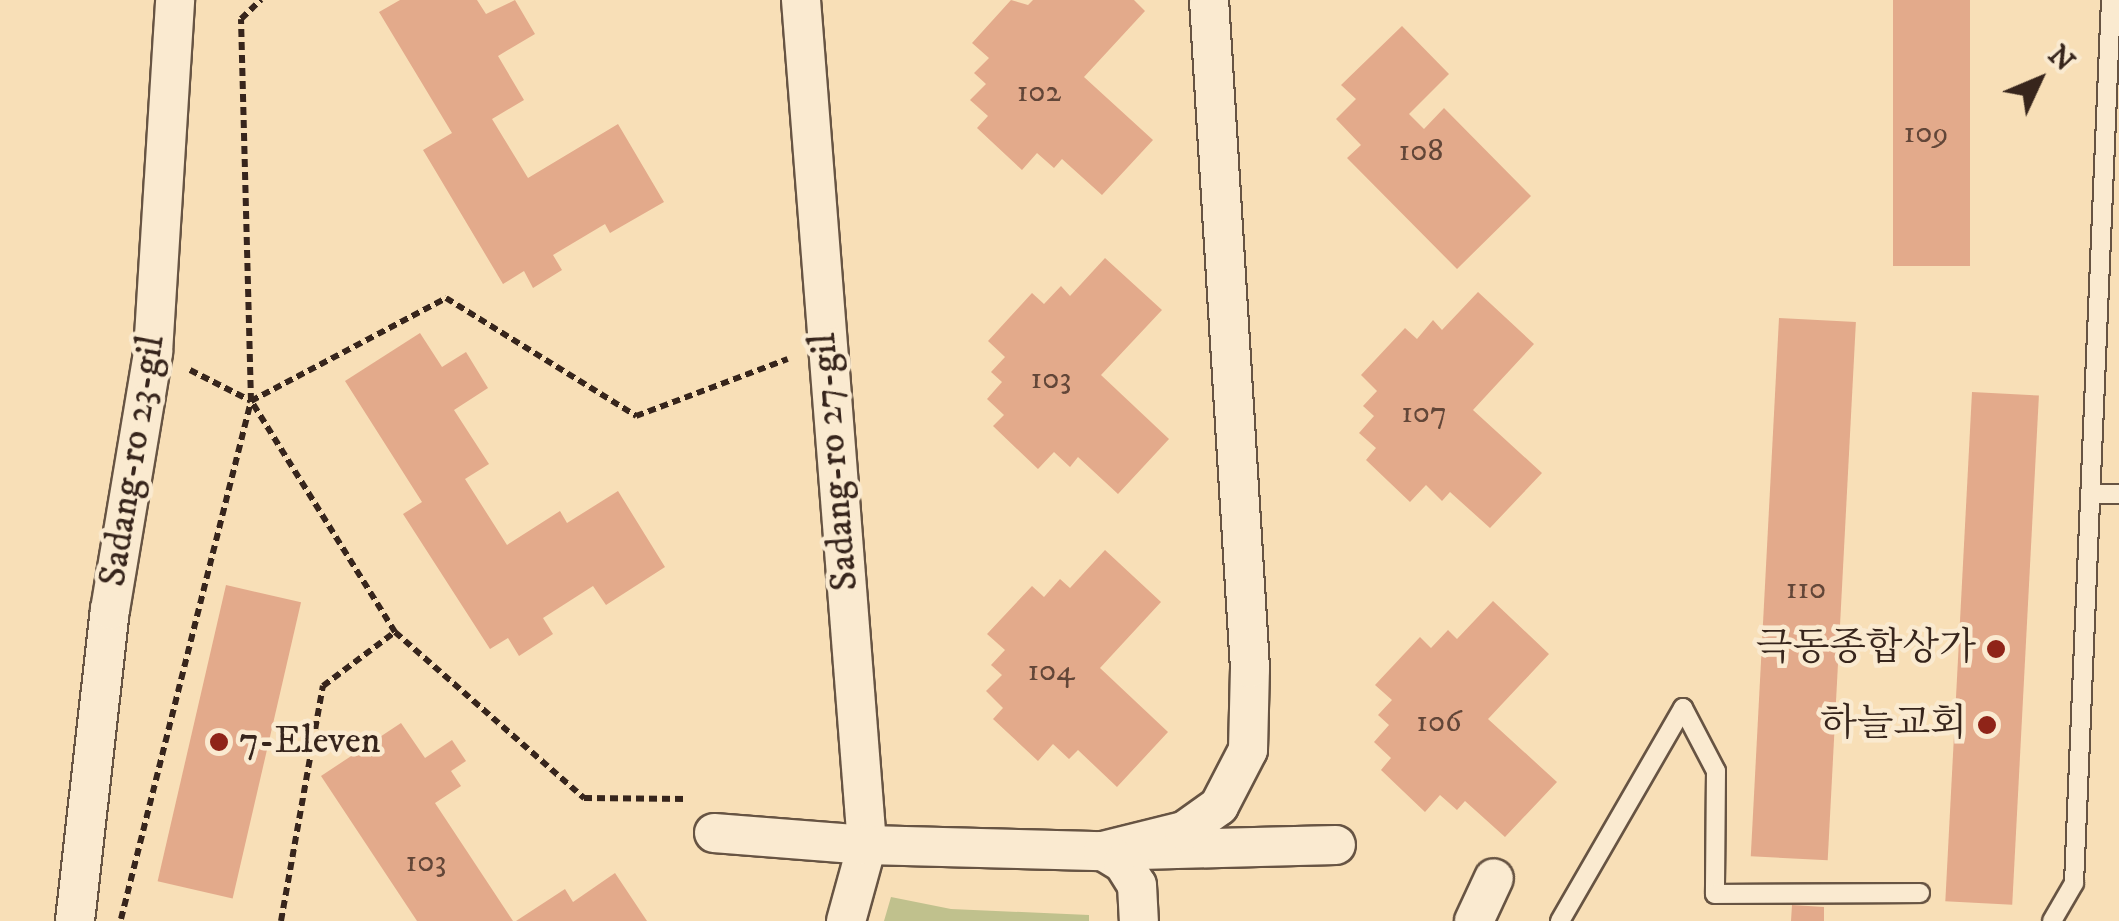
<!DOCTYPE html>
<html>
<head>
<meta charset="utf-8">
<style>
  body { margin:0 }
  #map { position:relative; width:2119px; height:921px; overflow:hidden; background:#f8dfb7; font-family:"IM FELL DW Pica","Noto Serif KR",serif }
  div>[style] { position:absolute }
  .green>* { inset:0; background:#c0c18d }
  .building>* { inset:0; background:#e3aa8b; transform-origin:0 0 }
  .path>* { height:6px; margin-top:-3px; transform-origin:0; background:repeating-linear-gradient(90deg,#37251c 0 8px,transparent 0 13px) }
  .roads { filter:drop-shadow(2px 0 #675443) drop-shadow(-2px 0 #675443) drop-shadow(0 2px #675443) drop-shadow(0 -2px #675443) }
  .lane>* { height:18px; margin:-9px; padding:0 9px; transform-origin:9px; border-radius:9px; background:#faead0 }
  .street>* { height:38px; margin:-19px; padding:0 19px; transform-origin:19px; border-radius:19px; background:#faead0 }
  .dots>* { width:28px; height:28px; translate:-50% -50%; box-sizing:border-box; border:5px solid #faead0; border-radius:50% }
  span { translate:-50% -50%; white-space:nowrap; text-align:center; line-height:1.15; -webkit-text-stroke:9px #faead0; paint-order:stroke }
  .number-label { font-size:32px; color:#624638 }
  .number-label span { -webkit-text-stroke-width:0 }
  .street-label { font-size:38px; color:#37251c }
  .poi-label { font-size:38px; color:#37251c }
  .right { translate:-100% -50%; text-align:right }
  .left { translate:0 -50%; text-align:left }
  .north { position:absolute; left:1989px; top:30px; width:100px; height:100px; -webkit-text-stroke:8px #faead0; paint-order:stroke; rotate:46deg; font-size:28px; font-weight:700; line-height:40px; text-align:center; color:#37251c }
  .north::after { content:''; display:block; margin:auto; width:35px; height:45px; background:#37251c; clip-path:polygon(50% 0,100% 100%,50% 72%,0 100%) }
</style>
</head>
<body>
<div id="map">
  <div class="green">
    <div style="clip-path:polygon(891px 897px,951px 909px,1089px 915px,1089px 921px,884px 921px)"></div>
  </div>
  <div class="building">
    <div style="clip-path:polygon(400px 0,477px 0,486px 14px,515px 0,535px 34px,498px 56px,524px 100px,492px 119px,528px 178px,618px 124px,664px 202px,610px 233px,605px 224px,553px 255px,562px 270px,533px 288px,524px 271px,503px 284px,423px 150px,452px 133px,379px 12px)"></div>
    <div style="clip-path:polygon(1011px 0,1028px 5px,1033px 0,1134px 0,1145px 11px,1084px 77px,1153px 140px,1102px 195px,1062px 159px,1054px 168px,1037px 153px,1022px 170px,977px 128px,988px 116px,970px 100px,986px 84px,974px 73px,989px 58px,972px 43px)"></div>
    <div style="left:1893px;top:0;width:77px;height:266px"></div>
    <div style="clip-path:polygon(1402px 26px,1449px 74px,1409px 114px,1424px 129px,1444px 108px,1531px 196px,1457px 269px,1347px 158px,1361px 145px,1336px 119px,1356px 99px,1341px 85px)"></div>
    <div style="clip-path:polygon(1105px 258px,1162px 310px,1101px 375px,1169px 439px,1118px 494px,1078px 457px,1070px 467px,1054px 452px,1038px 469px,993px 426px,1004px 415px,987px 399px,1002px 382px,991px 372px,1005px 357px,988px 341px,1032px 293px,1044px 304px,1061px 286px,1070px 296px)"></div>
    <div style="clip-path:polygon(1478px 292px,1534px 344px,1473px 410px,1542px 473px,1490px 528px,1450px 492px,1442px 501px,1426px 485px,1410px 502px,1366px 460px,1376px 448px,1359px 433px,1374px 416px,1363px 406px,1377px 391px,1361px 375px,1405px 328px,1417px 339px,1433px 320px,1442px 330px)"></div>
    <div style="left:1779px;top:318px;width:77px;height:539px;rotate:3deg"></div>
    <div style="clip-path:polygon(420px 333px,442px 367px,466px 352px,488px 388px,454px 410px,489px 464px,465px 479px,507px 545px,560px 511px,567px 523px,618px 491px,665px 567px,606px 605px,593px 586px,543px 618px,553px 634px,519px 656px,508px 638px,490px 649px,403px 514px,422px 502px,345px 381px)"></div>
    <div style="left:1972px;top:392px;width:67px;height:510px;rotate:3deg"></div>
    <div style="clip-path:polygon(1105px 550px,1161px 602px,1100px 668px,1168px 732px,1117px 787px,1078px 750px,1069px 759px,1053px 744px,1038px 761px,993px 719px,1003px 708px,986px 691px,1002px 675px,991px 665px,1005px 650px,987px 634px,1032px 586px,1044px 597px,1060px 579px,1070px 588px)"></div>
    <div style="left:226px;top:585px;width:77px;height:304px;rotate:13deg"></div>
    <div style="clip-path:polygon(1493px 601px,1549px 654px,1488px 719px,1557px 782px,1505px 837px,1465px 801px,1457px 810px,1440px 795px,1425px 812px,1381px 770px,1391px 758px,1374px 742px,1389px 725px,1378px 715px,1392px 700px,1375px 685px,1420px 637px,1431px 648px,1448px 630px,1457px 639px)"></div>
    <div style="clip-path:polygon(401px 723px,425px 758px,452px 740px,466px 761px,451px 771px,461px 786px,435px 803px,513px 921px,417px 921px,321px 776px)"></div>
    <div style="clip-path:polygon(615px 873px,647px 921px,516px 921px,565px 889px,573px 902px)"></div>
    <div style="clip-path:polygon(1792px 905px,1824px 907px,1824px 921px,1791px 921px)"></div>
  </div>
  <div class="path">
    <div style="left:190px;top:370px;width:68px;rotate:26.9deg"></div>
    <div style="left:395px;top:632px;width:272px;rotate:-121.9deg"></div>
    <div style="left:251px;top:401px;width:221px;rotate:-27.8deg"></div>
    <div style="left:446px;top:298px;width:224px;rotate:31.8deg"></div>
    <div style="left:636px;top:416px;width:162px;rotate:-20.6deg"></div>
    <div style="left:121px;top:919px;width:534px;rotate:-75.91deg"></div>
    <div style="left:251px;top:401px;width:382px;rotate:-91.5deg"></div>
    <div style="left:241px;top:19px;width:28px;rotate:-44deg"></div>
    <div style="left:281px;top:921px;width:239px;rotate:-79.9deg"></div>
    <div style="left:323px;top:686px;width:90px;rotate:-36.9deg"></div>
    <div style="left:395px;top:632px;width:252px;rotate:41.3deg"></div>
    <div style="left:584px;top:798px;width:104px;rotate:0.6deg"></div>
  </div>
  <div class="roads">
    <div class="lane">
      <div style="left:2093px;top:494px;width:26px"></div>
      <div style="left:1683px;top:708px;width:71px;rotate:62.4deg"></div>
      <div style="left:1716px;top:771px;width:123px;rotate:90.5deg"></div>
      <div style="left:1715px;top:894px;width:205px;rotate:-0.3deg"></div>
      <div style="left:1560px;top:921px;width:246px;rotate:-60deg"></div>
      <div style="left:2052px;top:921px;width:44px;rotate:-59.9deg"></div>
      <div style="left:2074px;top:883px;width:884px;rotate:-87.6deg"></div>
    </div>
    <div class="street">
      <div style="left:801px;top:0;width:848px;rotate:85.53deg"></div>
      <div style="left:867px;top:845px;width:79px;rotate:105.4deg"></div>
      <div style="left:714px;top:833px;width:153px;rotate:4.5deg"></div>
      <div style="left:867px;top:845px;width:236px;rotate:1.5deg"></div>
      <div style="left:1103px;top:851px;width:233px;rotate:-1.5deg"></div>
      <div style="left:1103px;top:851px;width:83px;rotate:-13.9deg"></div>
      <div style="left:1184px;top:831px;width:43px;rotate:-35.5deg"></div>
      <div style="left:1219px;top:806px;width:63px;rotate:-62.6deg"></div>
      <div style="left:1248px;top:750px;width:82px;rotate:-88.6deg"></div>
      <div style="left:1250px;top:668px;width:669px;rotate:-93.51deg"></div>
      <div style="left:1103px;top:851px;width:23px;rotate:31deg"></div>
      <div style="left:1123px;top:863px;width:26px;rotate:58deg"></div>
      <div style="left:1137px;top:885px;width:36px;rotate:87deg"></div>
      <div style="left:75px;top:921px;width:313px;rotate:-83.6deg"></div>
      <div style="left:110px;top:610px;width:262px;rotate:-80.5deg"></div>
      <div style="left:153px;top:352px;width:353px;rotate:-86.4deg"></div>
      <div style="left:1474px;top:921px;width:47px;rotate:-65.1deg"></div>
    </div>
  </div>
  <div class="dots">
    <div style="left:1996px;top:649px;background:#8f2418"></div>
    <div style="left:1987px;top:725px;background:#8f2418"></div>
    <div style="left:219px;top:742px;background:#8f2418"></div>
  </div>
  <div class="number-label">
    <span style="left:1039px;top:92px">102</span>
    <span style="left:1926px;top:133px">109</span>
    <span style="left:1421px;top:151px">108</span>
    <span style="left:1051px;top:379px">103</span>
    <span style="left:1424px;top:413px">107</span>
    <span style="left:1806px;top:589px">110</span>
    <span style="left:1051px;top:671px">104</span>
    <span style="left:1439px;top:722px">106</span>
    <span style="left:426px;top:862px">103</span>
  </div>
  <div class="street-label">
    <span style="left:133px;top:461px;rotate:-81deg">Sadang-ro 23-gil</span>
    <span style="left:835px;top:462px;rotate:-95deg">Sadang-ro 27-gil</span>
  </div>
  <div class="poi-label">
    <span class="right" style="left:1976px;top:649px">극동종합상가</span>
    <span class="right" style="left:1967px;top:725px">하늘교회</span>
    <span class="left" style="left:239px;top:742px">7-Eleven</span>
  </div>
  <div class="north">N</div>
</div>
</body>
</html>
